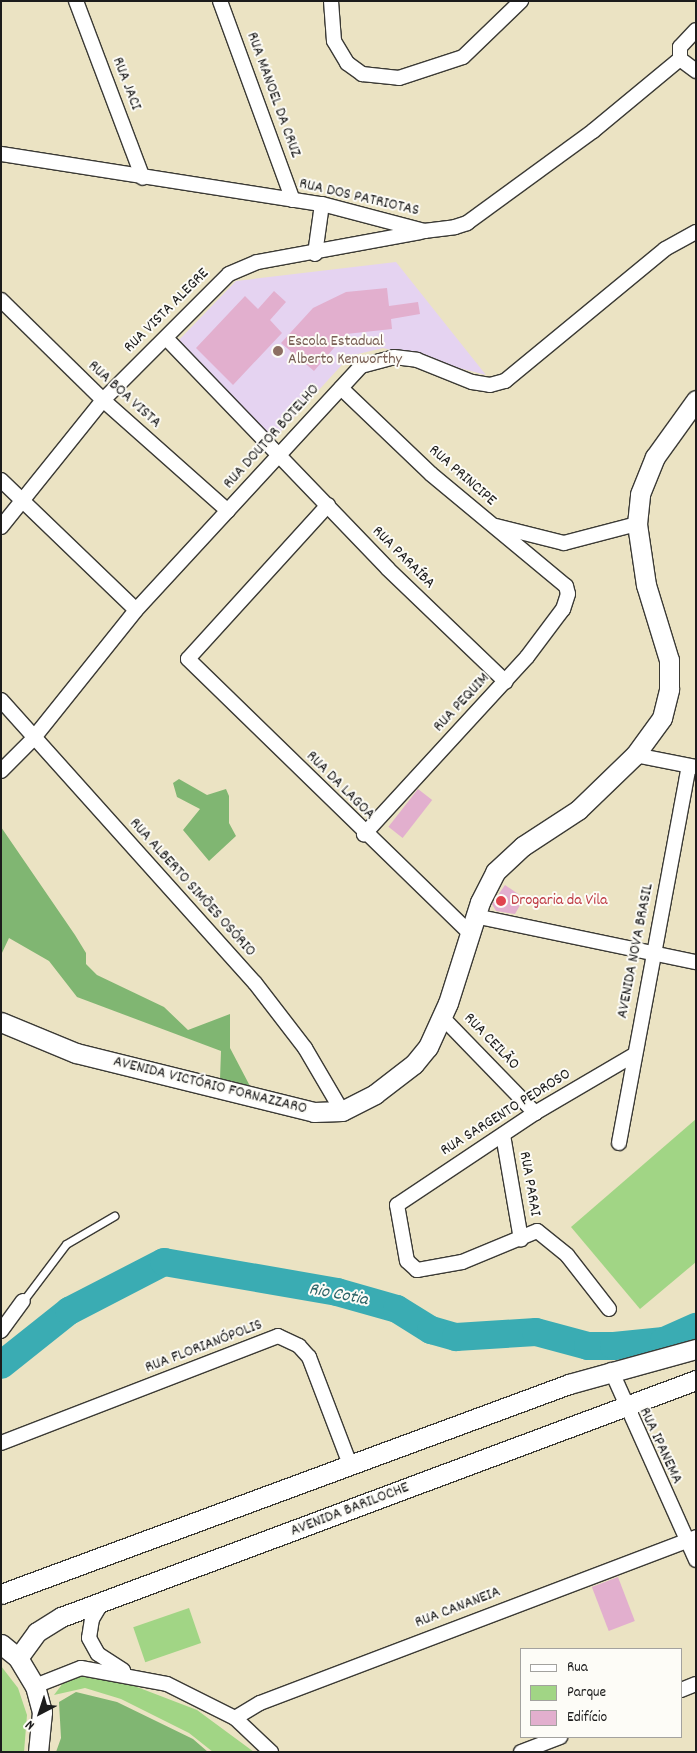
<!DOCTYPE html>
<html>
<head>
<meta charset="utf-8">
<style>
  body { margin:0 }
  #map { position:relative; width:697px; height:1753px; overflow:hidden; background:#ebe3c3; font-family:Dekko,sans-serif }
  div>[style] { position:absolute }
  .built>* { inset:0; background:#e5d3f1 }
  .green>* { inset:0; background:#a1d585; transform-origin:0 0 }
  .forest>* { inset:0; background:#80b672 }
  .river>* { height:28px; margin:-14px; padding:0 14px; transform-origin:14px; border-radius:14px; background:#3aacb3 }
  .building>* { inset:0; background:#e2afce; transform-origin:0 0 }
  .roads { filter:drop-shadow(1px 0 #3b3a35) drop-shadow(-1px 0 #3b3a35) drop-shadow(0 1px #3b3a35) drop-shadow(0 -1px #3b3a35) }
  .lane>* { height:7px; margin:-3.5px; padding:0 3.5px; transform-origin:3.5px; border-radius:3.5px; background:#fff }
  .street>* { height:14px; margin:-7px; padding:0 7px; transform-origin:7px; border-radius:7px; background:#fff }
  .secondary>* { height:19px; margin:-9.5px; padding:0 9.5px; transform-origin:9.5px; border-radius:9.5px; background:#fff }
  .dots>* { width:14px; height:14px; translate:-50% -50%; box-sizing:border-box; border:2px solid #fdfcf7; border-radius:50% }
  span { translate:-50% -50%; white-space:nowrap; text-align:center; line-height:1.15; -webkit-text-stroke:4px #fdfcf7; paint-order:stroke }
  .street-label { font-size:16px; color:#1c1c1c }
  .education-label { font-size:16px; color:#785e54 }
  .left { translate:0 -50%; text-align:left }
  .health-label { font-size:16px; color:#be3a42 }
  .water-label { font-size:18px; color:#2b6468; font-style:italic }
  .frame { position:absolute; inset:0; border:2px solid #1c1c1c; pointer-events:none }
  .legend { position:absolute; left:520px; top:1648px; width:162px; height:90px; box-sizing:border-box; background:#fdfcf7; border:1px solid #a3a29f; margin:0; padding:6px 9px; list-style:none; font-size:15px; color:#1c1c1c }
  .legend li { display:flex; align-items:center; gap:10px; height:25px }
  .legend b { width:25px; border:1px solid #a3a29f }
  .north { position:absolute; left:15px; top:1688px; width:50px; height:50px; -webkit-text-stroke:4px #fdfcf7; paint-order:stroke; rotate:220deg; font-size:14px; font-weight:700; line-height:20px; text-align:center; color:#1c1c1c }
  .north::after { content:''; display:block; margin:auto; width:18px; height:22px; background:#1c1c1c; clip-path:polygon(50% 0,100% 100%,50% 72%,0 100%) }
</style>
</head>
<body>
<div id="map">
  <div class="built">
    <div style="clip-path:polygon(396px 262px,486px 375px,383px 348px,350px 356px,273px 440px,176px 343px,236px 281px)"></div>
  </div>
  <div class="green">
    <div style="clip-path:polygon(696px 1119px,696px 1262px,640px 1309px,571px 1227px)"></div>
    <div style="left:189px;top:1608px;width:37px;height:59px;rotate:71deg"></div>
    <div style="clip-path:polygon(1px 1666px,18px 1688px,27px 1715px,24px 1752px,1px 1752px)"></div>
    <div style="clip-path:polygon(69px 1675px,124px 1682px,197px 1710px,254px 1752px,213px 1752px,189px 1733px,121px 1699px,85px 1688px,54px 1695px)"></div>
  </div>
  <div class="forest">
    <div style="clip-path:polygon(179px 779px,207px 795px,226px 789px,229px 796px,229px 823px,236px 836px,209px 861px,183px 830px,200px 809px,177px 797px,173px 783px)"></div>
    <div style="clip-path:polygon(1px 827px,75px 935px,86px 953px,86px 964px,97px 975px,164px 1007px,188px 1030px,230px 1014px,230px 1048px,251px 1088px,220px 1079px,221px 1051px,77px 997px,49px 961px,9px 938px,1px 955px)"></div>
    <div style="clip-path:polygon(76px 1692px,117px 1702px,193px 1739px,208px 1752px,56px 1752px,61px 1738px,59px 1702px)"></div>
  </div>
  <div class="river">
    <div style="left:1px;top:1365px;width:87px;rotate:-38.5deg"></div>
    <div style="left:69px;top:1311px;width:107px;rotate:-27.3deg"></div>
    <div style="left:164px;top:1262px;width:176px;rotate:9.8deg"></div>
    <div style="left:337px;top:1292px;width:62px;rotate:15.8deg"></div>
    <div style="left:397px;top:1309px;width:40px;rotate:32deg"></div>
    <div style="left:431px;top:1330px;width:26px;rotate:16deg"></div>
    <div style="left:456px;top:1337px;width:80px;rotate:-3.6deg"></div>
    <div style="left:536px;top:1332px;width:54px;rotate:15.1deg"></div>
    <div style="left:588px;top:1346px;width:26px"></div>
    <div style="left:614px;top:1346px;width:50px;rotate:-5.7deg"></div>
    <div style="left:664px;top:1341px;width:35px;rotate:-24deg"></div>
  </div>
  <div class="building">
    <div style="clip-path:polygon(387px 288px,389px 306px,418px 302px,420px 314px,391px 319px,392px 329px,346px 334px,314px 371px,281px 343px,313px 308px,346px 292px)"></div>
    <div style="clip-path:polygon(274px 291px,286px 302px,270px 320px,282px 333px,233px 385px,196px 348px,245px 296px,258px 309px)"></div>
    <div style="left:418px;top:789px;width:18px;height:48px;rotate:38deg"></div>
    <div style="clip-path:polygon(505px 885px,524px 898px,515px 914px,496px 911px,492px 904px)"></div>
    <div style="left:618px;top:1577px;width:47px;height:28px;rotate:69deg"></div>
  </div>
  <div class="roads">
    <div class="lane">
      <div style="left:23px;top:1301px;width:71px;rotate:-53deg"></div>
      <div style="left:66px;top:1244px;width:56px;rotate:-30.3deg"></div>
    </div>
    <div class="street">
      <div style="left:76px;top:1px;width:189px;rotate:69.3deg"></div>
      <div style="left:220px;top:1px;width:212px;rotate:69.9deg"></div>
      <div style="left:331px;top:1px;width:40px;rotate:85.7deg"></div>
      <div style="left:334px;top:41px;width:26px;rotate:59deg"></div>
      <div style="left:347px;top:63px;width:19px;rotate:36deg"></div>
      <div style="left:362px;top:74px;width:37px;rotate:6deg"></div>
      <div style="left:399px;top:78px;width:67px;rotate:-18.2deg"></div>
      <div style="left:463px;top:57px;width:81px;rotate:-44deg"></div>
      <div style="left:680px;top:59px;width:20px;rotate:37deg"></div>
      <div style="left:1px;top:154px;width:325px;rotate:8.9deg"></div>
      <div style="left:322px;top:204px;width:106px;rotate:14.8deg"></div>
      <div style="left:424px;top:231px;width:31px;rotate:-7deg"></div>
      <div style="left:455px;top:227px;width:13px;rotate:-18deg"></div>
      <div style="left:467px;top:223px;width:156px;rotate:-36.1deg"></div>
      <div style="left:593px;top:131px;width:113px;rotate:-39.6deg"></div>
      <div style="left:680px;top:59px;width:12px;rotate:-90deg"></div>
      <div style="left:680px;top:47px;width:23px;rotate:-47deg"></div>
      <div style="left:315px;top:254px;width:50px;rotate:-82deg"></div>
      <div style="left:1px;top:300px;width:143px;rotate:44.4deg"></div>
      <div style="left:103px;top:400px;width:167px;rotate:41.6deg"></div>
      <div style="left:166px;top:338px;width:320px;rotate:46.1deg"></div>
      <div style="left:388px;top:569px;width:163px;rotate:43.8deg"></div>
      <div style="left:341px;top:388px;width:124px;rotate:43.7deg"></div>
      <div style="left:431px;top:474px;width:175px;rotate:39.7deg"></div>
      <div style="left:566px;top:586px;width:8px;rotate:76deg"></div>
      <div style="left:568px;top:594px;width:16px;rotate:108deg"></div>
      <div style="left:563px;top:609px;width:60px;rotate:126.9deg"></div>
      <div style="left:527px;top:657px;width:241px;rotate:132.6deg"></div>
      <div style="left:1px;top:480px;width:187px;rotate:43.9deg"></div>
      <div style="left:328px;top:505px;width:208px;rotate:132.3deg"></div>
      <div style="left:188px;top:659px;width:395px;rotate:44.2deg"></div>
      <div style="left:496px;top:526px;width:70px;rotate:14deg"></div>
      <div style="left:564px;top:543px;width:75px;rotate:-14.6deg"></div>
      <div style="left:1px;top:527px;width:163px;rotate:-51.2deg"></div>
      <div style="left:103px;top:400px;width:178px;rotate:-45deg"></div>
      <div style="left:229px;top:274px;width:30px;rotate:-23deg"></div>
      <div style="left:257px;top:262px;width:166px;rotate:-10.4deg"></div>
      <div style="left:1px;top:700px;width:380px;rotate:48.1deg"></div>
      <div style="left:255px;top:983px;width:82px;rotate:52.4deg"></div>
      <div style="left:305px;top:1048px;width:73px;rotate:59.6deg"></div>
      <div style="left:635px;top:755px;width:62px;rotate:11.1deg"></div>
      <div style="left:1px;top:771px;width:44px;rotate:-45deg"></div>
      <div style="left:32px;top:740px;width:166px;rotate:-51.3deg"></div>
      <div style="left:136px;top:610px;width:332px;rotate:-47.3deg"></div>
      <div style="left:361px;top:366px;width:34px;rotate:-15deg"></div>
      <div style="left:394px;top:357px;width:23px;rotate:7deg"></div>
      <div style="left:417px;top:360px;width:59px;rotate:21.8deg"></div>
      <div style="left:472px;top:382px;width:18px;rotate:9deg"></div>
      <div style="left:490px;top:385px;width:16px;rotate:-15deg"></div>
      <div style="left:505px;top:381px;width:207px;rotate:-39.5deg"></div>
      <div style="left:665px;top:249px;width:35px;rotate:-29deg"></div>
      <div style="left:475px;top:916px;width:226px;rotate:11.8deg"></div>
      <div style="left:442px;top:1017px;width:134px;rotate:45.9deg"></div>
      <div style="left:503px;top:1135px;width:106px;rotate:80.2deg"></div>
      <div style="left:619px;top:1143px;width:383px;rotate:-79.5deg"></div>
      <div style="left:609px;top:1309px;width:68px;rotate:-127.9deg"></div>
      <div style="left:567px;top:1255px;width:38px;rotate:-141deg"></div>
      <div style="left:537px;top:1231px;width:81px;rotate:157.5deg"></div>
      <div style="left:462px;top:1262px;width:46px;rotate:169.9deg"></div>
      <div style="left:417px;top:1270px;width:13px;rotate:-138deg"></div>
      <div style="left:407px;top:1261px;width:57px;rotate:-100.1deg"></div>
      <div style="left:397px;top:1205px;width:166px;rotate:-33.7deg"></div>
      <div style="left:535px;top:1113px;width:113px;rotate:-30.4deg"></div>
      <div style="left:1px;top:1331px;width:37px;rotate:-54deg"></div>
      <div style="left:611px;top:1370px;width:208px;rotate:65.9deg"></div>
      <div style="left:1px;top:1443px;width:297px;rotate:-21.1deg"></div>
      <div style="left:278px;top:1336px;width:23px;rotate:25deg"></div>
      <div style="left:299px;top:1346px;width:15px;rotate:48deg"></div>
      <div style="left:309px;top:1357px;width:112px;rotate:69.1deg"></div>
      <div style="left:101px;top:1604px;width:17px;rotate:121deg"></div>
      <div style="left:92px;top:1619px;width:19px;rotate:99deg"></div>
      <div style="left:89px;top:1638px;width:18px;rotate:61deg"></div>
      <div style="left:98px;top:1654px;width:30px;rotate:33deg"></div>
      <div style="left:35px;top:1686px;width:49px;rotate:-21.4deg"></div>
      <div style="left:81px;top:1668px;width:87px;rotate:10.5deg"></div>
      <div style="left:167px;top:1684px;width:76px;rotate:26.6deg"></div>
      <div style="left:235px;top:1718px;width:50px;rotate:43.4deg"></div>
      <div style="left:681px;top:1690px;width:16px;rotate:-22deg"></div>
      <div style="left:235px;top:1718px;width:29px;rotate:-31deg"></div>
      <div style="left:260px;top:1703px;width:467px;rotate:-20.8deg"></div>
      <div style="left:521px;top:1752px;width:42px;rotate:-21deg"></div>
    </div>
    <div class="secondary">
      <div style="left:1px;top:1022px;width:81px;rotate:22.5deg"></div>
      <div style="left:76px;top:1053px;width:245px;rotate:13.9deg"></div>
      <div style="left:314px;top:1112px;width:28px;rotate:-2deg"></div>
      <div style="left:342px;top:1111px;width:37px;rotate:-27deg"></div>
      <div style="left:375px;top:1094px;width:49px;rotate:-37.6deg"></div>
      <div style="left:414px;top:1064px;width:22px;rotate:-51deg"></div>
      <div style="left:428px;top:1047px;width:48px;rotate:-65.6deg"></div>
      <div style="left:448px;top:1003px;width:106px;rotate:-72.4deg"></div>
      <div style="left:480px;top:902px;width:34px;rotate:-63deg"></div>
      <div style="left:495px;top:872px;width:38px;rotate:-43deg"></div>
      <div style="left:523px;top:846px;width:66px;rotate:-33.2deg"></div>
      <div style="left:578px;top:810px;width:79px;rotate:-44deg"></div>
      <div style="left:635px;top:755px;width:46px;rotate:-53.9deg"></div>
      <div style="left:662px;top:718px;width:30px;rotate:-76deg"></div>
      <div style="left:669px;top:689px;width:29px;rotate:-90deg"></div>
      <div style="left:669px;top:660px;width:78px;rotate:-107deg"></div>
      <div style="left:646px;top:585px;width:62px;rotate:-98.4deg"></div>
      <div style="left:637px;top:524px;width:30px;rotate:-84deg"></div>
      <div style="left:640px;top:494px;width:40px;rotate:-68deg"></div>
      <div style="left:655px;top:457px;width:70px;rotate:-54.3deg"></div>
      <div style="left:1px;top:1594px;width:606px;rotate:-20.29deg"></div>
      <div style="left:569px;top:1384px;width:132px;rotate:-15.4deg"></div>
      <div style="left:1px;top:1644px;width:22px;rotate:39deg"></div>
      <div style="left:18px;top:1658px;width:33px;rotate:59deg"></div>
      <div style="left:35px;top:1686px;width:27px;rotate:75deg"></div>
      <div style="left:42px;top:1712px;width:40px;rotate:95.7deg"></div>
      <div style="left:18px;top:1658px;width:32px;rotate:-54deg"></div>
      <div style="left:37px;top:1632px;width:28px;rotate:-32deg"></div>
      <div style="left:61px;top:1617px;width:678px;rotate:-20.47deg"></div>
    </div>
  </div>
  <div class="dots">
    <div style="left:278px;top:351px;background:#8d6e63"></div>
    <div style="left:501px;top:901px;background:#e0444e"></div>
  </div>
  <div class="street-label">
    <span style="left:126px;top:84px;rotate:69deg">RUA JACI</span>
    <span style="left:273px;top:95px;rotate:70deg">RUA MANOEL DA CRUZ</span>
    <span style="left:359px;top:198px;rotate:13deg">RUA DOS PATRIOTAS</span>
    <span style="left:167px;top:311px;rotate:-45deg">RUA VISTA ALEGRE</span>
    <span style="left:124px;top:395px;rotate:42deg">RUA BOA VISTA</span>
    <span style="left:272px;top:437px;rotate:-48deg">RUA DOUTOR BOTELHO</span>
    <span style="left:462px;top:476px;rotate:41deg">RUA PRINCIPE</span>
    <span style="left:403px;top:558px;rotate:45deg">RUA PARAÍBA</span>
    <span style="left:462px;top:703px;rotate:-47deg">RUA PEQUIM</span>
    <span style="left:340px;top:786px;rotate:45deg">RUA DA LAGOA</span>
    <span style="left:192px;top:888px;rotate:48deg">RUA ALBERTO SIMÕES OSÓRIO</span>
    <span style="left:636px;top:951px;rotate:-79deg">AVENIDA NOVA BRASIL</span>
    <span style="left:491px;top:1042px;rotate:46deg">RUA CEILÃO</span>
    <span style="left:210px;top:1086px;rotate:14deg">AVENIDA VICTÓRIO FORNAZZARO</span>
    <span style="left:506px;top:1113px;rotate:-32deg">RUA SARGENTO PEDROSO</span>
    <span style="left:529px;top:1184px;rotate:80deg">RUA PARAI</span>
    <span style="left:204px;top:1347px;rotate:-21deg">RUA FLORIANÓPOLIS</span>
    <span style="left:660px;top:1446px;rotate:65deg">RUA IPANEMA</span>
    <span style="left:350px;top:1510px;rotate:-21deg">AVENIDA BARILOCHE</span>
    <span style="left:458px;top:1608px;rotate:-21deg">RUA CANANEIA</span>
  </div>
  <div class="education-label">
    <span class="left" style="left:288px;top:351px">Escola Estadual<br>Alberto Kenworthy</span>
  </div>
  <div class="health-label">
    <span class="left" style="left:511px;top:901px">Drogaria da Vila</span>
  </div>
  <div class="water-label">
    <span style="left:338px;top:1296px;rotate:11deg">Rio Cotia</span>
  </div>
  <div class="frame"></div>
  <ul class="legend">
  <li><b style="height:6px;background:#fff"></b>Rua</li>
  <li><b style="height:14px;background:#a1d585"></b>Parque</li>
  <li><b style="height:14px;background:#e2afce"></b>Edifício</li>
  </ul>
  <div class="north">N</div>
</div>
</body>
</html>
